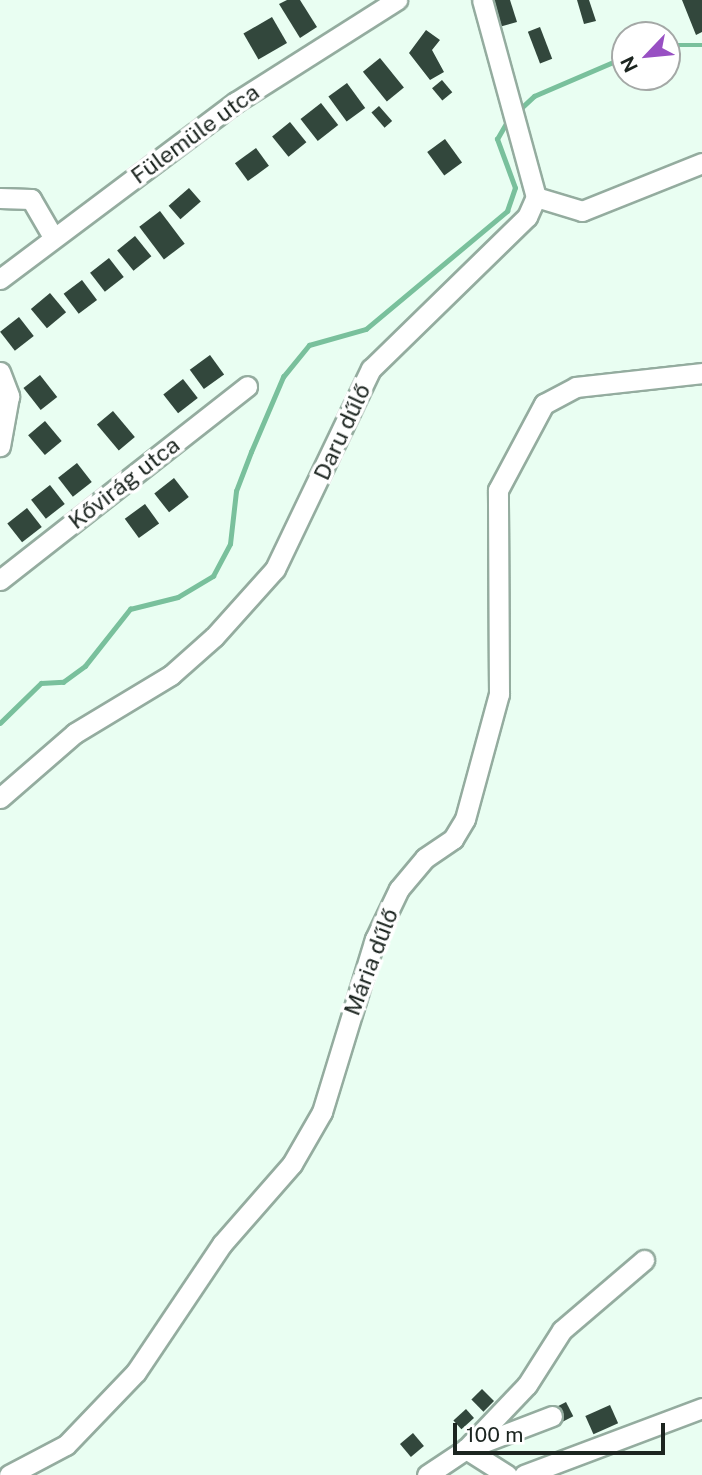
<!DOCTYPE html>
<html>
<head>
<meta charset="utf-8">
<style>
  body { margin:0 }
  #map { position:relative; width:702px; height:1475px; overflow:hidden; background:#e9fef2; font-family:"Public Sans",sans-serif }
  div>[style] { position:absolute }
  .stream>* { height:4.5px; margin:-2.25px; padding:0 2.25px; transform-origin:2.25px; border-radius:2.25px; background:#79c09c }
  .building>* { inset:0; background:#32473c; transform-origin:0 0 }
  .roads { filter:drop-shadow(2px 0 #94ac9f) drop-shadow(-2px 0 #94ac9f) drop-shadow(0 2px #94ac9f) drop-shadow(0 -2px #94ac9f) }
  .minor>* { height:19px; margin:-9.5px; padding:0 9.5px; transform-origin:9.5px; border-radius:9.5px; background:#fff }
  span { translate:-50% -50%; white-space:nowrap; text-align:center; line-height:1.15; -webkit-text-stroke:7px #fff; paint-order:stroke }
  .street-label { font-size:23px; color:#1c2520 }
  .north { position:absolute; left:611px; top:21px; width:70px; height:70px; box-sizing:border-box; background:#fff; border:2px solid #a4a8a6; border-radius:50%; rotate:244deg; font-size:19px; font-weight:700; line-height:28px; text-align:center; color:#1c2520 }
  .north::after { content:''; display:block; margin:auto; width:24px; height:32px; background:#9850c3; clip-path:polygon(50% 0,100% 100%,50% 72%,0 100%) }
  .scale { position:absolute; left:453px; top:1423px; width:212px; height:32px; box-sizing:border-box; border:4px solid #1c2520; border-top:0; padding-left:9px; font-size:21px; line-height:24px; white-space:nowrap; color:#1c2520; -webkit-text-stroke:5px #fff; paint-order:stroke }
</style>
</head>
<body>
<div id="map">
  <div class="stream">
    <div style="left:667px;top:45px;width:35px"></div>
    <div style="left:517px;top:112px;width:23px;rotate:-43deg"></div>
    <div style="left:534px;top:96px;width:99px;rotate:-23.2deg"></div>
    <div style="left:0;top:723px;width:57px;rotate:-44.3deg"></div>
    <div style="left:41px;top:683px;width:22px;rotate:-3deg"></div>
    <div style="left:63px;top:682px;width:27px;rotate:-36deg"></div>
    <div style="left:85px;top:666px;width:73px;rotate:-51.7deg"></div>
    <div style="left:130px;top:609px;width:49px;rotate:-14deg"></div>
    <div style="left:178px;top:597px;width:41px;rotate:-31deg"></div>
    <div style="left:213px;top:576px;width:36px;rotate:-62deg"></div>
    <div style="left:230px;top:544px;width:53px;rotate:-83.5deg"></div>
    <div style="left:236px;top:491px;width:42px;rotate:-69deg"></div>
    <div style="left:251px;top:452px;width:82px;rotate:-66.9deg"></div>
    <div style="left:283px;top:377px;width:41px;rotate:-50.9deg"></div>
    <div style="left:309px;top:345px;width:59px;rotate:-15.7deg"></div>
    <div style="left:366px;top:329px;width:184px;rotate:-39.9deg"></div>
    <div style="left:507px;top:211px;width:24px;rotate:-71deg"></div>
    <div style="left:515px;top:188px;width:52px;rotate:-110.2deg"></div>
    <div style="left:497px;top:139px;width:22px;rotate:-60deg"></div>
  </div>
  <div class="building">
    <div style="clip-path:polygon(287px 0,300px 0,317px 27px,300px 38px,279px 4px)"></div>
    <div style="clip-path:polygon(490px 0,510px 0,517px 22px,499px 27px)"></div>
    <div style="clip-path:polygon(577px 0,589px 0,596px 21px,584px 24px)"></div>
    <div style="clip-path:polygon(682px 0,702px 0,702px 32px,696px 35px)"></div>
    <div style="left:272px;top:17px;width:30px;height:33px;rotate:60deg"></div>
    <div style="left:540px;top:27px;width:34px;height:13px;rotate:69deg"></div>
    <div style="clip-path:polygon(426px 30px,440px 40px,432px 50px,444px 72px,430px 80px,409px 53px)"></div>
    <div style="left:380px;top:58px;width:38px;height:22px;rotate:51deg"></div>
    <div style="left:442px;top:80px;width:16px;height:13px;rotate:50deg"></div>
    <div style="left:347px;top:83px;width:31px;height:23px;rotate:54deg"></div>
    <div style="left:321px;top:103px;width:28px;height:26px;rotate:52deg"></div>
    <div style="left:379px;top:106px;width:20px;height:10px;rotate:49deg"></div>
    <div style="left:290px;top:122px;width:26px;height:23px;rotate:51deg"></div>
    <div style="left:445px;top:139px;width:29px;height:22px;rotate:54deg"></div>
    <div style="left:256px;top:148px;width:22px;height:26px;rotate:54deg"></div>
    <div style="left:189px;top:188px;width:18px;height:27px;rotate:49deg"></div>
    <div style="left:160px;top:211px;width:41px;height:26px;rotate:53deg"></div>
    <div style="left:135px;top:236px;width:26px;height:23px;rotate:51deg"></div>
    <div style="left:109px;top:258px;width:24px;height:24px;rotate:52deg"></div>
    <div style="left:82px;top:280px;width:25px;height:23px;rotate:53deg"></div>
    <div style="left:50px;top:293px;width:25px;height:25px;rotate:50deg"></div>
    <div style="left:19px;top:317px;width:24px;height:24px;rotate:52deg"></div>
    <div style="left:210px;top:355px;width:24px;height:25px;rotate:54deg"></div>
    <div style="left:40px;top:375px;width:28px;height:21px;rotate:52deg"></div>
    <div style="left:183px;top:379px;width:24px;height:25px;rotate:52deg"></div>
    <div style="left:113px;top:411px;width:34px;height:21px;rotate:50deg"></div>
    <div style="left:45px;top:421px;width:26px;height:22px;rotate:50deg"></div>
    <div style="left:77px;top:463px;width:24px;height:24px;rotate:52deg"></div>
    <div style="left:174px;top:478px;width:24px;height:25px;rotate:52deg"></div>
    <div style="left:50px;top:485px;width:24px;height:24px;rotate:52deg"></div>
    <div style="left:145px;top:504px;width:24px;height:25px;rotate:54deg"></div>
    <div style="left:27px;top:508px;width:24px;height:25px;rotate:52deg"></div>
    <div style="left:482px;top:1389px;width:17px;height:15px;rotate:45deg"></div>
    <div style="left:566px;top:1402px;width:16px;height:19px;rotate:63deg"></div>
    <div style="left:610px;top:1405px;width:20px;height:27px;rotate:66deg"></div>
    <div style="left:466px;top:1409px;width:12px;height:17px;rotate:48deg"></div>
    <div style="left:413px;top:1433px;width:17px;height:17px;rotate:50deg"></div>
  </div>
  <div class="roads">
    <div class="minor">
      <div style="left:536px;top:197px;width:48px;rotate:16.9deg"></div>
      <div style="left:582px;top:211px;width:129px;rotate:-21.8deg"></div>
      <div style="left:0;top:198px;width:31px;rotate:2deg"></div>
      <div style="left:31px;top:199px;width:44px;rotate:59.9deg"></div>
      <div style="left:0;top:279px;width:295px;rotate:-36.9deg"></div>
      <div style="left:236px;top:102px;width:191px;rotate:-32.4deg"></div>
      <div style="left:0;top:372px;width:26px;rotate:69deg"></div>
      <div style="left:9px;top:396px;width:51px;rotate:100.2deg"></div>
      <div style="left:0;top:580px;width:314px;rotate:-38.1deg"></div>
      <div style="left:0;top:798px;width:99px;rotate:-40.9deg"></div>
      <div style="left:75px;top:733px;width:112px;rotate:-31.1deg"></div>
      <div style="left:171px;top:675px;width:57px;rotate:-41.5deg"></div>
      <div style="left:214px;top:637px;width:91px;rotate:-48.1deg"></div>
      <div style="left:275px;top:569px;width:222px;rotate:-64.4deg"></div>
      <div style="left:371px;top:369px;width:218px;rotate:-44.3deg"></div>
      <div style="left:527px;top:217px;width:22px;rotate:-66deg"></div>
      <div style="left:536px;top:197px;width:204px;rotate:-105.3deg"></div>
      <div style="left:9px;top:1475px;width:64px;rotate:-27.8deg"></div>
      <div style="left:66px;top:1445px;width:101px;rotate:-46.2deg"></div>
      <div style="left:136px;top:1372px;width:154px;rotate:-56.1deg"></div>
      <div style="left:222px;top:1244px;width:106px;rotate:-48.8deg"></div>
      <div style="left:292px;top:1164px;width:60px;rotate:-60deg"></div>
      <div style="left:322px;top:1112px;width:181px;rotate:-73deg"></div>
      <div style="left:375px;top:939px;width:55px;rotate:-64.4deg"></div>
      <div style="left:399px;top:889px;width:40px;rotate:-50deg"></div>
      <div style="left:425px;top:858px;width:34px;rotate:-34deg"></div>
      <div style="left:453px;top:839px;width:23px;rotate:-59deg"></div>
      <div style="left:465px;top:819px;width:130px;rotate:-74.8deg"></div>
      <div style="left:499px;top:694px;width:204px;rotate:-90.3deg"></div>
      <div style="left:498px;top:490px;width:98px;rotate:-61.9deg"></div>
      <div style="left:544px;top:404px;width:36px;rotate:-28deg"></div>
      <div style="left:576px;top:387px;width:127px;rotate:-6.3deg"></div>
      <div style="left:427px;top:1475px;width:47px;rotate:-33.7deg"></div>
      <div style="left:466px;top:1449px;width:88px;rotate:-46.4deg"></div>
      <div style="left:527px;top:1385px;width:65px;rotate:-57.5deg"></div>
      <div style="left:562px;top:1330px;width:108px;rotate:-40.5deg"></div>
      <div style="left:507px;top:1475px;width:49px;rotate:-147.6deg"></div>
      <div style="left:466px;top:1449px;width:92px;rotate:-21deg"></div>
      <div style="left:524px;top:1475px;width:190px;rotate:-20.6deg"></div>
    </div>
  </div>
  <div class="street-label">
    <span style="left:195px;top:134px;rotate:-36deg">Fülemüle utca</span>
    <span style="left:342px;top:432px;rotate:-65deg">Daru dűlő</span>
    <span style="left:124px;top:483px;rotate:-38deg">Kővirág utca</span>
    <span style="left:371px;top:962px;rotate:-69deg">Mária dűlő</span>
  </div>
  <div class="north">N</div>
  <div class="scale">100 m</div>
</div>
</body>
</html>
